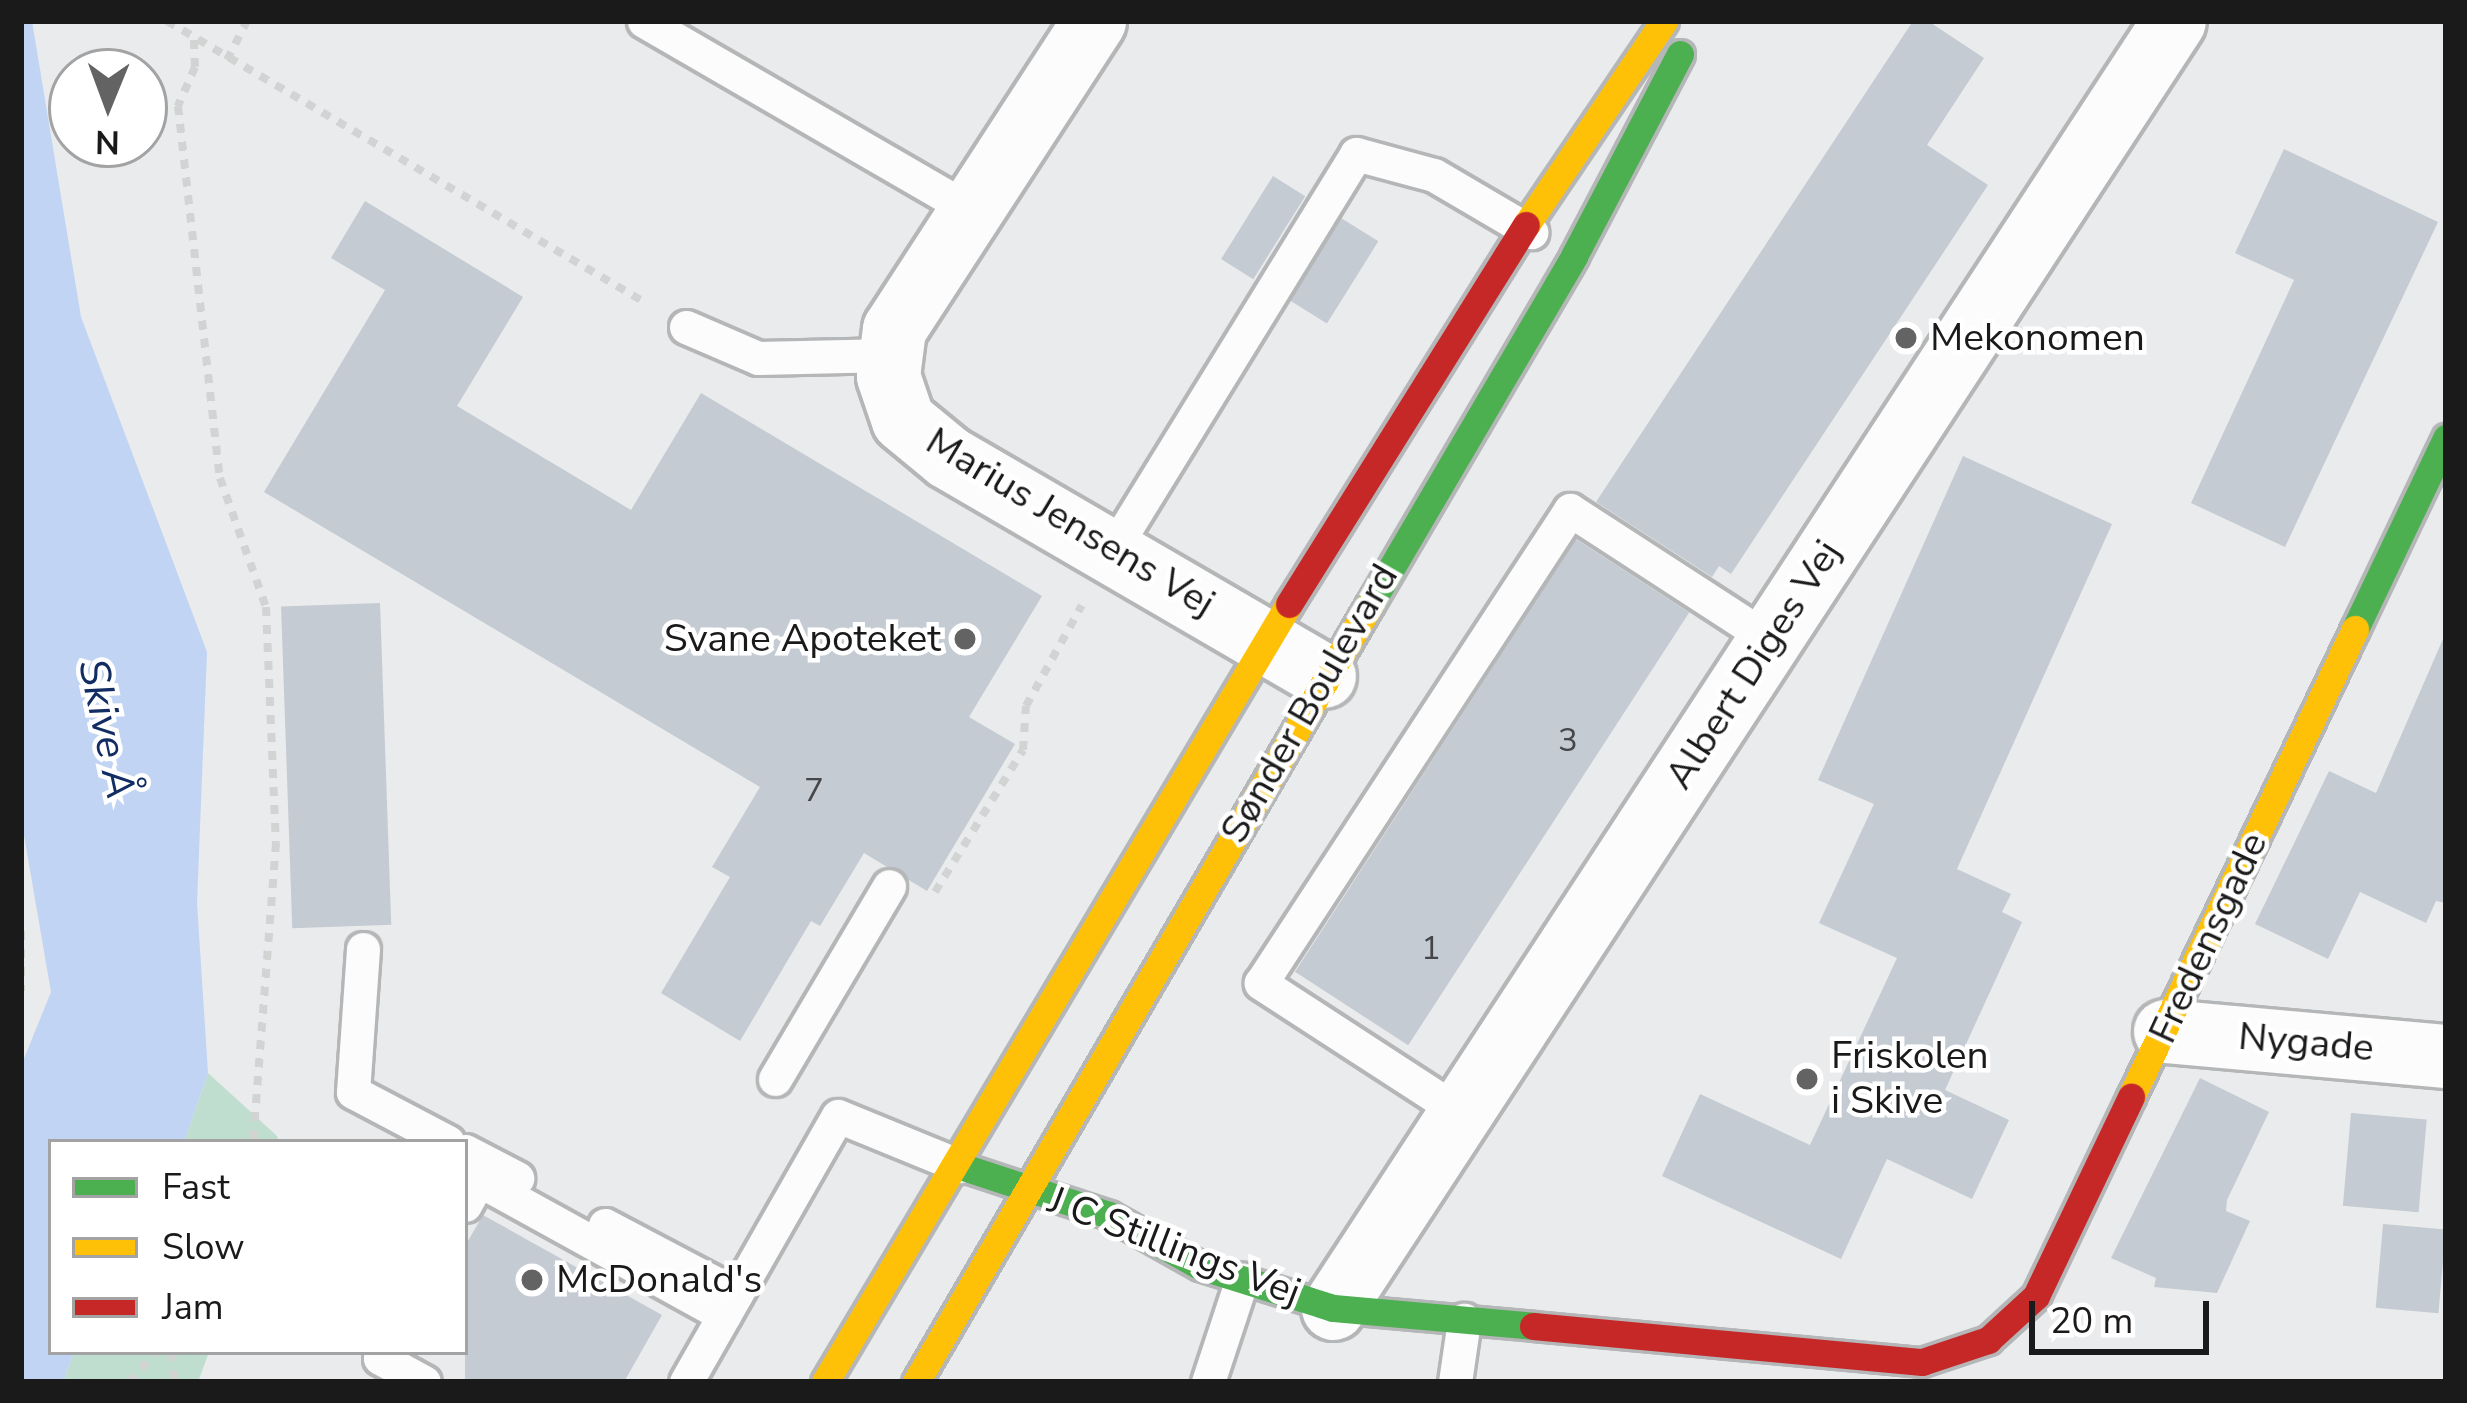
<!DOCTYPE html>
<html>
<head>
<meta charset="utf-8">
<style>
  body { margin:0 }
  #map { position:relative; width:2467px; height:1403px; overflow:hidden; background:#eaebec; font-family:"Nunito Sans",sans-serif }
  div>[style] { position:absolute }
  .green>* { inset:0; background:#bfded0 }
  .water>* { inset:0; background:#c1d4f4 }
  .building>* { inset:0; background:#c4cbd3; transform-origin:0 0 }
  .path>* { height:8px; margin-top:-4px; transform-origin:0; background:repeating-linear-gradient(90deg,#d2d3d3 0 9px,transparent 0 18px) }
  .roads { filter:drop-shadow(3px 0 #b5b6b7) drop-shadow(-3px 0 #b5b6b7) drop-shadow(0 3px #b5b6b7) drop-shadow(0 -3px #b5b6b7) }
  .lane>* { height:33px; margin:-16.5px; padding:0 16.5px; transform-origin:16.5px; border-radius:16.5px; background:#fcfcfc }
  .street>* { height:63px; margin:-31.5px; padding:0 31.5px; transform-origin:31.5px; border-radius:31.5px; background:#fcfcfc }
  .fast>* { height:27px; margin:-13.5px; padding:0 13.5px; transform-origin:13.5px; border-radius:13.5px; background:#4caf50 }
  .slow>* { height:27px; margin:-13.5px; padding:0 13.5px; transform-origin:13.5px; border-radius:13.5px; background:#ffc107 }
  .jam>* { height:27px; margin:-13.5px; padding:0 13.5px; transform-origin:13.5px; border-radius:13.5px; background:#c62828 }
  .dots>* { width:33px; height:33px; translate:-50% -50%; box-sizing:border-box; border:6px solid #fff; border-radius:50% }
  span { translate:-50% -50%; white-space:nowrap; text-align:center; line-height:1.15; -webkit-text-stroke:9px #fff; paint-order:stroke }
  .number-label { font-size:33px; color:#444649 }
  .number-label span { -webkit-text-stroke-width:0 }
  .poi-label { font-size:39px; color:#1a1a1b }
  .left { translate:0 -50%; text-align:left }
  .right { translate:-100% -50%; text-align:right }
  .street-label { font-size:39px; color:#1a1a1b }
  .water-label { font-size:42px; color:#122d63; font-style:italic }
  .frame { position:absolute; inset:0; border:24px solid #1a1a1b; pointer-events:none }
  .legend { position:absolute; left:48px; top:1139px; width:420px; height:216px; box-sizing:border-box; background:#fff; border:3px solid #a3a3a4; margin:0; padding:15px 21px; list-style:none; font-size:36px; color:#1a1a1b }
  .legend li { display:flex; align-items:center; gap:24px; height:60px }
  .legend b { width:60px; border:3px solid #a3a3a4 }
  .north { position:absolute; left:48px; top:48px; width:120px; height:120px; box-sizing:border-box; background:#fff; border:3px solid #a3a3a4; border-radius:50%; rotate:181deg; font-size:33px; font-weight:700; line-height:48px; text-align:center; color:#1a1a1b }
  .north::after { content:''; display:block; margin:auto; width:42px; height:54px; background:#636364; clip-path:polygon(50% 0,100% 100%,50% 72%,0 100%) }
  .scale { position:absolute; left:2029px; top:1301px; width:180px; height:54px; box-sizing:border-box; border:6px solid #1a1a1b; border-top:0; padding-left:15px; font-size:36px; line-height:42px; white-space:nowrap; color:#1a1a1b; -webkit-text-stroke:9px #fff; paint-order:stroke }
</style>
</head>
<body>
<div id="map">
  <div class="green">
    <div style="clip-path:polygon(208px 1073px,277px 1136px,279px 1142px,184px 1142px)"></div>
    <div style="clip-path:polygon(74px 1352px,209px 1352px,198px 1382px,63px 1382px)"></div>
  </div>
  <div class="water">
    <div style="clip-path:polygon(21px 21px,32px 21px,81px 317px,207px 652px,197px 903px,208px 1073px,184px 1142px,51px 1142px,51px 1352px,74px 1352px,63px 1382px,21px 1382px,21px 1066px,51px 992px,21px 818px)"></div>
  </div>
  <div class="building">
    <div style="clip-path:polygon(1913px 21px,1928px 21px,1984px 58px,1927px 145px,1988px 185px,1731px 574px,1719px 566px,1712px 577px,1596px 502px)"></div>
    <div style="clip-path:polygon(2284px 149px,2438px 222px,2285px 547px,2191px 503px,2294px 280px,2235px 253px)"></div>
    <div style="left:1273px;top:176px;width:38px;height:98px;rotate:32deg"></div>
    <div style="clip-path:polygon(365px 201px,523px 297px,457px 406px,631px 510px,701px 393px,1042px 596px,969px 717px,1015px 744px,927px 891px,864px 853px,820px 926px,811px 921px,740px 1041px,661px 993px,730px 877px,712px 867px,760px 787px,264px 492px,385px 290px,331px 258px)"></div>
    <div style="left:1341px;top:218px;width:44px;height:97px;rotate:32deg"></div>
    <div style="clip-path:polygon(1963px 456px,2112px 524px,1957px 869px,2011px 894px,2002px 912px,2022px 922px,1945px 1090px,2009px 1120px,1972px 1199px,1887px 1159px,1841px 1259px,1662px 1176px,1700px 1094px,1810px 1145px,1897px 958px,1819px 923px,1874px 804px,1818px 780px)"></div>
    <div style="left:1576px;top:539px;width:135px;height:516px;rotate:33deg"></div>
    <div style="left:380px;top:603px;width:322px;height:99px;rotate:88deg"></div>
    <div style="clip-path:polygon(2446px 632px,2446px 903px,2436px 901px,2426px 923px,2360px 892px,2328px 959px,2255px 924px,2329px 771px,2376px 793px)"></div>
    <div style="clip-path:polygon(2200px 1078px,2269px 1112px,2227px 1200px,2226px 1211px,2250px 1221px,2217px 1293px,2154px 1287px,2156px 1278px,2111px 1258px)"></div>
    <div style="left:2351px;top:1113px;width:76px;height:93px;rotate:5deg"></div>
    <div style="clip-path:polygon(483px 1215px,662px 1315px,624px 1382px,465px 1382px,465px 1246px)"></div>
    <div style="left:2383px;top:1224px;width:63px;height:84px;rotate:5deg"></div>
  </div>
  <div class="path">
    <div style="left:167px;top:21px;width:556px;rotate:30.49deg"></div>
    <div style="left:194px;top:40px;width:27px;rotate:88deg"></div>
    <div style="left:195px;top:67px;width:43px;rotate:113.6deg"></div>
    <div style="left:178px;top:106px;width:374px;rotate:83.6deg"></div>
    <div style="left:220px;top:478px;width:137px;rotate:70.4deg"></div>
    <div style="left:266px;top:607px;width:236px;rotate:87.6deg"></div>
    <div style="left:276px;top:843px;width:300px;rotate:94.4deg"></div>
    <div style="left:227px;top:60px;width:44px;rotate:-62.9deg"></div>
    <div style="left:935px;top:892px;width:167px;rotate:-58.2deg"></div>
    <div style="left:1023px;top:750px;width:44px;rotate:-86.1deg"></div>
    <div style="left:1026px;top:706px;width:115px;rotate:-61deg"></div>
    <div style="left:21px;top:931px;width:60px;rotate:90deg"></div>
    <div style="left:172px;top:1352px;width:30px;rotate:86deg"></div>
    <div style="left:129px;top:1382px;width:40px;rotate:-48deg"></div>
  </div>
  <div class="roads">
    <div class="lane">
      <div style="left:644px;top:21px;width:375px;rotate:30.1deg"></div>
      <div style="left:686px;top:327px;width:78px;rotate:23.3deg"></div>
      <div style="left:758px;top:358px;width:133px;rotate:-1.3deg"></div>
      <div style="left:1112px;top:551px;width:466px;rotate:-58.4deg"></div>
      <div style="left:1356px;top:154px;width:81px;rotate:15.1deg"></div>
      <div style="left:1434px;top:175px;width:113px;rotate:30.4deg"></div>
      <div style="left:363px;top:949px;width:143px;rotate:94deg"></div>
      <div style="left:353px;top:1092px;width:107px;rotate:27.8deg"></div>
      <div style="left:775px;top:1079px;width:224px;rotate:-59.4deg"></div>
      <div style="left:1461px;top:1113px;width:239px;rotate:-147deg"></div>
      <div style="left:1261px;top:983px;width:565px;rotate:-56.84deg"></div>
      <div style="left:1570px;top:510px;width:239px;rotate:33deg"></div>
      <div style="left:465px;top:1151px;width:59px;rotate:27.4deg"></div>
      <div style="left:465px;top:1205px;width:29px;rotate:-61deg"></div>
      <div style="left:479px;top:1180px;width:280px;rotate:28.9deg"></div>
      <div style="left:605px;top:1225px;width:148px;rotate:27.8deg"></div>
      <div style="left:384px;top:1352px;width:7px;rotate:124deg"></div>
      <div style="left:380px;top:1358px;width:50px;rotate:28.6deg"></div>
      <div style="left:686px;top:1382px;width:306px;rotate:-60.3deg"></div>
      <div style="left:838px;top:1116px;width:132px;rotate:22.3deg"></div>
      <div style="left:1208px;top:1382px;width:108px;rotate:-71.7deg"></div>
      <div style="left:1455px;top:1382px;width:63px;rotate:-81.7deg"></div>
    </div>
    <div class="street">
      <div style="left:1094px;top:21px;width:367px;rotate:123deg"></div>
      <div style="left:894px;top:329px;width:47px;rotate:97.3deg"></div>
      <div style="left:888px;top:376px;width:46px;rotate:71.2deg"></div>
      <div style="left:903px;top:420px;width:58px;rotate:39.4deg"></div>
      <div style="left:948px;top:457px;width:435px;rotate:30.2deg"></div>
      <div style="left:2165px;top:1031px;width:282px;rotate:5.1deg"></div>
      <div style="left:1333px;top:1308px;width:1537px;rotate:-56.84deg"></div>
    </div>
    <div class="fast">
      <div style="left:1369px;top:606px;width:406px;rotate:-59.6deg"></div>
      <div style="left:1574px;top:256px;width:228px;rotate:-62.3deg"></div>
      <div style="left:2355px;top:629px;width:212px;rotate:-64.5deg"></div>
      <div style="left:960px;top:1166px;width:157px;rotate:18.2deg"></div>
      <div style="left:1109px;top:1215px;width:104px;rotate:29.3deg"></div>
      <div style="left:1200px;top:1266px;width:139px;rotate:17.5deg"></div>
      <div style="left:1333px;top:1308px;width:201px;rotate:5.1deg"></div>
    </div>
    <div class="slow">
      <div style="left:1526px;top:225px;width:246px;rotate:-55.9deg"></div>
      <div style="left:2131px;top:1097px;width:519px;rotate:-64.42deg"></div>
      <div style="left:825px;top:1382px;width:906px;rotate:-59.19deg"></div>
      <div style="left:916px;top:1382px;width:899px;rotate:-59.73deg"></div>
    </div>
    <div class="jam">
      <div style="left:1289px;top:604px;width:447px;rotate:-58deg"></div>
      <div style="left:1533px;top:1326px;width:391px;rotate:5.3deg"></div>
      <div style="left:1922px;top:1362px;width:70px;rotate:-18.4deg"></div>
      <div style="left:1988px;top:1340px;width:65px;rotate:-42.5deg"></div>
      <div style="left:2036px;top:1296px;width:221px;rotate:-64.5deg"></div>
    </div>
  </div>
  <div class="dots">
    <div style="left:1906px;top:338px;background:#636364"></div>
    <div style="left:965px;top:639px;background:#636364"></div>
    <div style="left:1807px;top:1079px;background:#636364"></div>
    <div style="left:532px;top:1280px;background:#636364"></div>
  </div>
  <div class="number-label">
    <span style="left:1568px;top:741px">3</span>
    <span style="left:814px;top:791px">7</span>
    <span style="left:1431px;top:949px">1</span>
  </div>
  <div class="poi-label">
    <span class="left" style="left:1930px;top:338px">Mekonomen</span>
    <span class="right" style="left:941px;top:639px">Svane Apoteket</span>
    <span class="left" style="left:1831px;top:1079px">Friskolen<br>i Skive</span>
    <span class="left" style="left:556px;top:1280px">McDonald's</span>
  </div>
  <div class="street-label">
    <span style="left:1070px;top:523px;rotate:31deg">Marius Jensens Vej</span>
    <span style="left:1754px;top:665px;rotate:-57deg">Albert Diges Vej</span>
    <span style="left:1310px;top:704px;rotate:-60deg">Sønder Boulevard</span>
    <span style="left:2209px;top:938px;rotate:-65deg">Fredensgade</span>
    <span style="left:2306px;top:1043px;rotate:5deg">Nygade</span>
    <span style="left:1174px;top:1247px;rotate:21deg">J C Stillings Vej</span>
  </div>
  <div class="water-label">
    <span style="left:106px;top:729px;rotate:78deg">Skive Å</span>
  </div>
  <div class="frame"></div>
  <ul class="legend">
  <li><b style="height:15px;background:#4caf50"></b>Fast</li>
  <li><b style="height:15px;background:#ffc107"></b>Slow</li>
  <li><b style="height:15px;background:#c62828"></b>Jam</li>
  </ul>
  <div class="north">N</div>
  <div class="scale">20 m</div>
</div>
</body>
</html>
